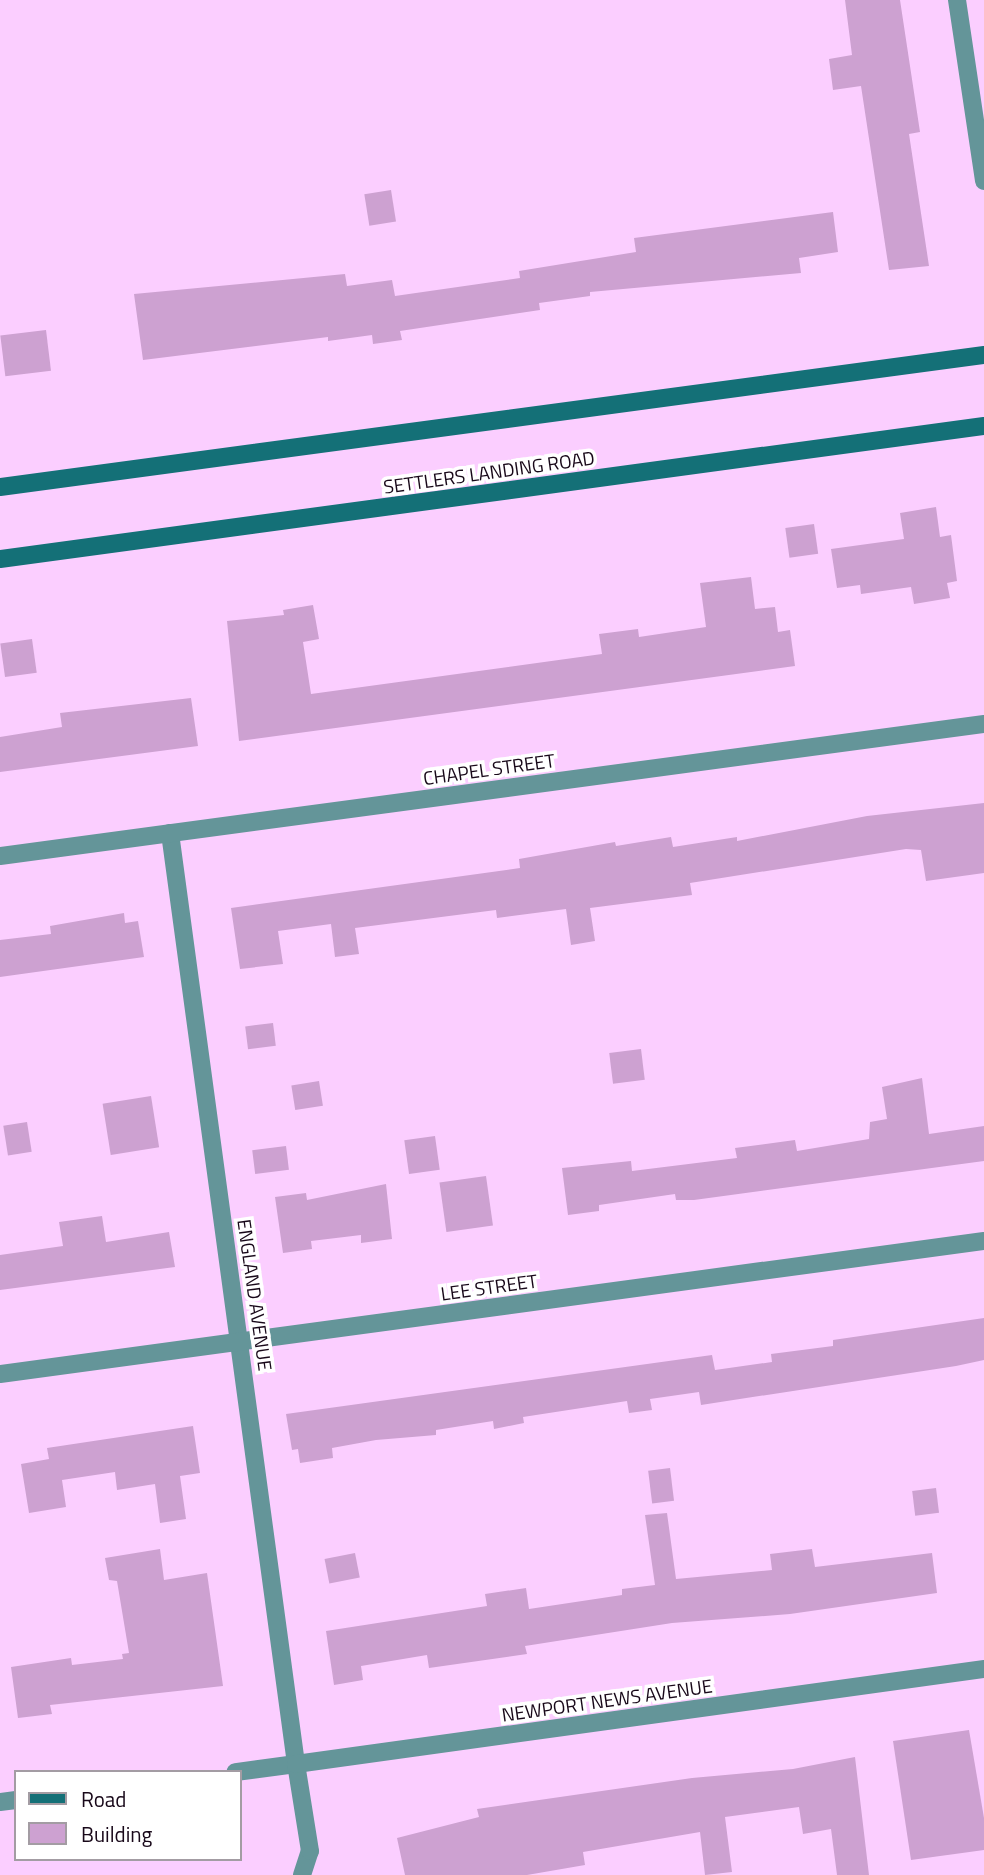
<!DOCTYPE html>
<html>
<head>
<meta charset="utf-8">
<style>
  body { margin:0 }
  #map { position:relative; width:984px; height:1875px; overflow:hidden; background:#fbceff; font-family:"Titillium Web",sans-serif }
  div>[style] { position:absolute }
  .building>* { inset:0; background:#cda1d1; transform-origin:0 0 }
  .minor>* { height:18px; margin:-9px; padding:0 9px; transform-origin:9px; border-radius:9px; background:#649599 }
  .tertiary>* { height:18px; margin:-9px; padding:0 9px; transform-origin:9px; border-radius:9px; background:#649599 }
  .secondary>* { height:18px; margin:-9px; padding:0 9px; transform-origin:9px; border-radius:9px; background:#147077 }
  span { translate:-50% -50%; white-space:nowrap; text-align:center; line-height:1.15; -webkit-text-stroke:7px #fff; paint-order:stroke }
  .street-label { font-size:19px; color:#180819 }
  .legend { position:absolute; left:14px; top:1770px; width:228px; height:91px; box-sizing:border-box; background:#fff; border:2px solid #a39ca3; margin:0; padding:9px 12px; list-style:none; font-size:21px; color:#180819 }
  .legend li { display:flex; align-items:center; gap:14px; height:35px }
  .legend b { width:35px; border:2px solid #a39ca3 }
</style>
</head>
<body>
<div id="map">
  <div class="building">
    <div style="clip-path:polygon(845px 0,900px 0,920px 132px,909px 134px,929px 266px,889px 270px,861px 86px,833px 90px,829px 59px,852px 55px)"></div>
    <div style="left:391px;top:190px;width:32px;height:27px;rotate:81deg"></div>
    <div style="clip-path:polygon(833px 212px,838px 252px,799px 258px,801px 273px,590px 292px,590px 296px,539px 303px,540px 310px,400px 331px,402px 340px,373px 344px,372px 335px,328px 341px,328px 337px,143px 360px,134px 294px,345px 274px,347px 286px,392px 280px,395px 296px,520px 278px,519px 271px,636px 252px,634px 238px)"></div>
    <div style="left:46px;top:330px;width:41px;height:46px;rotate:83deg"></div>
    <div style="clip-path:polygon(936px 507px,940px 537px,951px 535px,957px 581px,947px 583px,950px 598px,914px 604px,911px 587px,861px 594px,860px 585px,837px 588px,831px 549px,904px 539px,900px 513px)"></div>
    <div style="left:814px;top:524px;width:30px;height:29px;rotate:82deg"></div>
    <div style="clip-path:polygon(751px 577px,755px 609px,775px 607px,778px 632px,790px 630px,795px 666px,239px 741px,227px 621px,284px 615px,283px 610px,313px 605px,319px 639px,303px 642px,311px 694px,602px 654px,599px 634px,638px 629px,639px 637px,706px 627px,700px 583px)"></div>
    <div style="left:32px;top:639px;width:34px;height:32px;rotate:82deg"></div>
    <div style="clip-path:polygon(191px 698px,198px 746px,0 772px,0 737px,62px 727px,60px 713px)"></div>
    <div style="clip-path:polygon(984px 803px,984px 873px,926px 881px,921px 850px,906px 849px,690px 883px,692px 895px,590px 908px,595px 941px,571px 945px,566px 909px,497px 918px,496px 910px,355px 928px,359px 954px,335px 957px,331px 924px,278px 931px,283px 964px,240px 969px,231px 908px,520px 868px,519px 859px,615px 842px,616px 846px,671px 837px,673px 847px,737px 837px,737px 841px,867px 816px)"></div>
    <div style="clip-path:polygon(124px 913px,125px 923px,138px 921px,144px 957px,0 977px,0 940px,51px 934px,50px 926px)"></div>
    <div style="left:273px;top:1023px;width:23px;height:28px;rotate:83deg"></div>
    <div style="left:641px;top:1049px;width:31px;height:32px;rotate:83deg"></div>
    <div style="clip-path:polygon(922px 1078px,929px 1134px,984px 1126px,984px 1161px,694px 1200px,676px 1200px,675px 1194px,599px 1205px,599px 1211px,568px 1215px,562px 1168px,631px 1161px,632px 1171px,737px 1158px,735px 1148px,795px 1140px,797px 1151px,869px 1139px,870px 1122px,887px 1119px,882px 1087px)"></div>
    <div style="left:319px;top:1081px;width:25px;height:28px;rotate:81deg"></div>
    <div style="left:151px;top:1096px;width:52px;height:49px;rotate:81deg"></div>
    <div style="left:27px;top:1122px;width:30px;height:24px;rotate:81deg"></div>
    <div style="left:435px;top:1136px;width:34px;height:31px;rotate:82deg"></div>
    <div style="left:286px;top:1146px;width:24px;height:34px;rotate:83deg"></div>
    <div style="left:486px;top:1176px;width:50px;height:47px;rotate:82deg"></div>
    <div style="clip-path:polygon(386px 1184px,392px 1239px,361px 1243px,361px 1235px,311px 1241px,312px 1249px,283px 1253px,275px 1197px,306px 1193px,307px 1200px)"></div>
    <div style="clip-path:polygon(102px 1216px,106px 1242px,169px 1232px,175px 1267px,0 1290px,0 1255px,63px 1246px,59px 1222px)"></div>
    <div style="clip-path:polygon(984px 1318px,984px 1360px,956px 1366px,701px 1405px,699px 1392px,650px 1399px,652px 1410px,629px 1413px,627px 1401px,523px 1417px,524px 1423px,494px 1429px,493px 1421px,436px 1430px,436px 1435px,376px 1440px,332px 1448px,333px 1458px,300px 1463px,298px 1449px,292px 1450px,286px 1414px,712px 1355px,715px 1370px,772px 1362px,771px 1354px,833px 1346px,833px 1340px)"></div>
    <div style="clip-path:polygon(193px 1426px,200px 1473px,180px 1476px,186px 1519px,160px 1523px,155px 1484px,117px 1490px,115px 1472px,62px 1480px,66px 1507px,29px 1513px,21px 1464px,49px 1459px,47px 1448px)"></div>
    <div style="left:670px;top:1468px;width:33px;height:22px;rotate:83deg"></div>
    <div style="left:936px;top:1488px;width:25px;height:24px;rotate:83deg"></div>
    <div style="clip-path:polygon(667px 1513px,676px 1579px,772px 1570px,770px 1554px,812px 1549px,815px 1567px,932px 1553px,937px 1593px,790px 1614px,672px 1623px,525px 1646px,527px 1654px,429px 1668px,427px 1655px,361px 1666px,363px 1680px,334px 1685px,326px 1631px,487px 1606px,485px 1594px,526px 1588px,529px 1609px,622px 1595px,622px 1589px,655px 1585px,645px 1515px)"></div>
    <div style="clip-path:polygon(160px 1549px,164px 1580px,207px 1573px,223px 1686px,50px 1705px,52px 1714px,18px 1718px,11px 1667px,71px 1658px,72px 1665px,123px 1659px,122px 1654px,129px 1653px,117px 1581px,109px 1580px,105px 1558px)"></div>
    <div style="left:355px;top:1553px;width:25px;height:31px;rotate:79deg"></div>
    <div style="clip-path:polygon(969px 1730px,984px 1818px,984px 1850px,911px 1860px,893px 1741px)"></div>
    <div style="clip-path:polygon(855px 1757px,869px 1875px,837px 1875px,831px 1829px,803px 1834px,799px 1807px,725px 1817px,732px 1872px,705px 1875px,700px 1832px,583px 1852px,585px 1865px,527px 1875px,405px 1875px,397px 1838px,479px 1817px,477px 1809px,692px 1778px,793px 1769px)"></div>
  </div>
  <div class="minor">
    <div style="left:957px;top:0;width:183px;rotate:81.5deg"></div>
    <div style="left:170px;top:833px;width:939px;rotate:82.29deg"></div>
    <div style="left:296px;top:1764px;width:61px;rotate:172.4deg"></div>
    <div style="left:0;top:856px;width:993px;rotate:-7.64deg"></div>
    <div style="left:0;top:1374px;width:993px;rotate:-7.7deg"></div>
    <div style="left:0;top:1802px;width:16px;rotate:-7deg"></div>
  </div>
  <div class="tertiary">
    <div style="left:302px;top:1875px;width:25px;rotate:-72deg"></div>
    <div style="left:310px;top:1851px;width:88px;rotate:-99.1deg"></div>
    <div style="left:296px;top:1764px;width:695px;rotate:-7.86deg"></div>
  </div>
  <div class="secondary">
    <div style="left:0;top:487px;width:993px;rotate:-7.64deg"></div>
    <div style="left:0;top:559px;width:993px;rotate:-7.7deg"></div>
  </div>
  <div class="street-label">
    <span style="left:489px;top:472px;rotate:-8deg">SETTLERS LANDING ROAD</span>
    <span style="left:489px;top:769px;rotate:-8deg">CHAPEL STREET</span>
    <span style="left:489px;top:1287px;rotate:-8deg">LEE STREET</span>
    <span style="left:255px;top:1295px;rotate:82deg">ENGLAND AVENUE</span>
    <span style="left:607px;top:1700px;rotate:-8deg">NEWPORT NEWS AVENUE</span>
  </div>
  <ul class="legend">
  <li><b style="height:9px;background:#147077"></b>Road</li>
  <li><b style="height:19px;background:#cda1d1"></b>Building</li>
  </ul>
</div>
</body>
</html>
